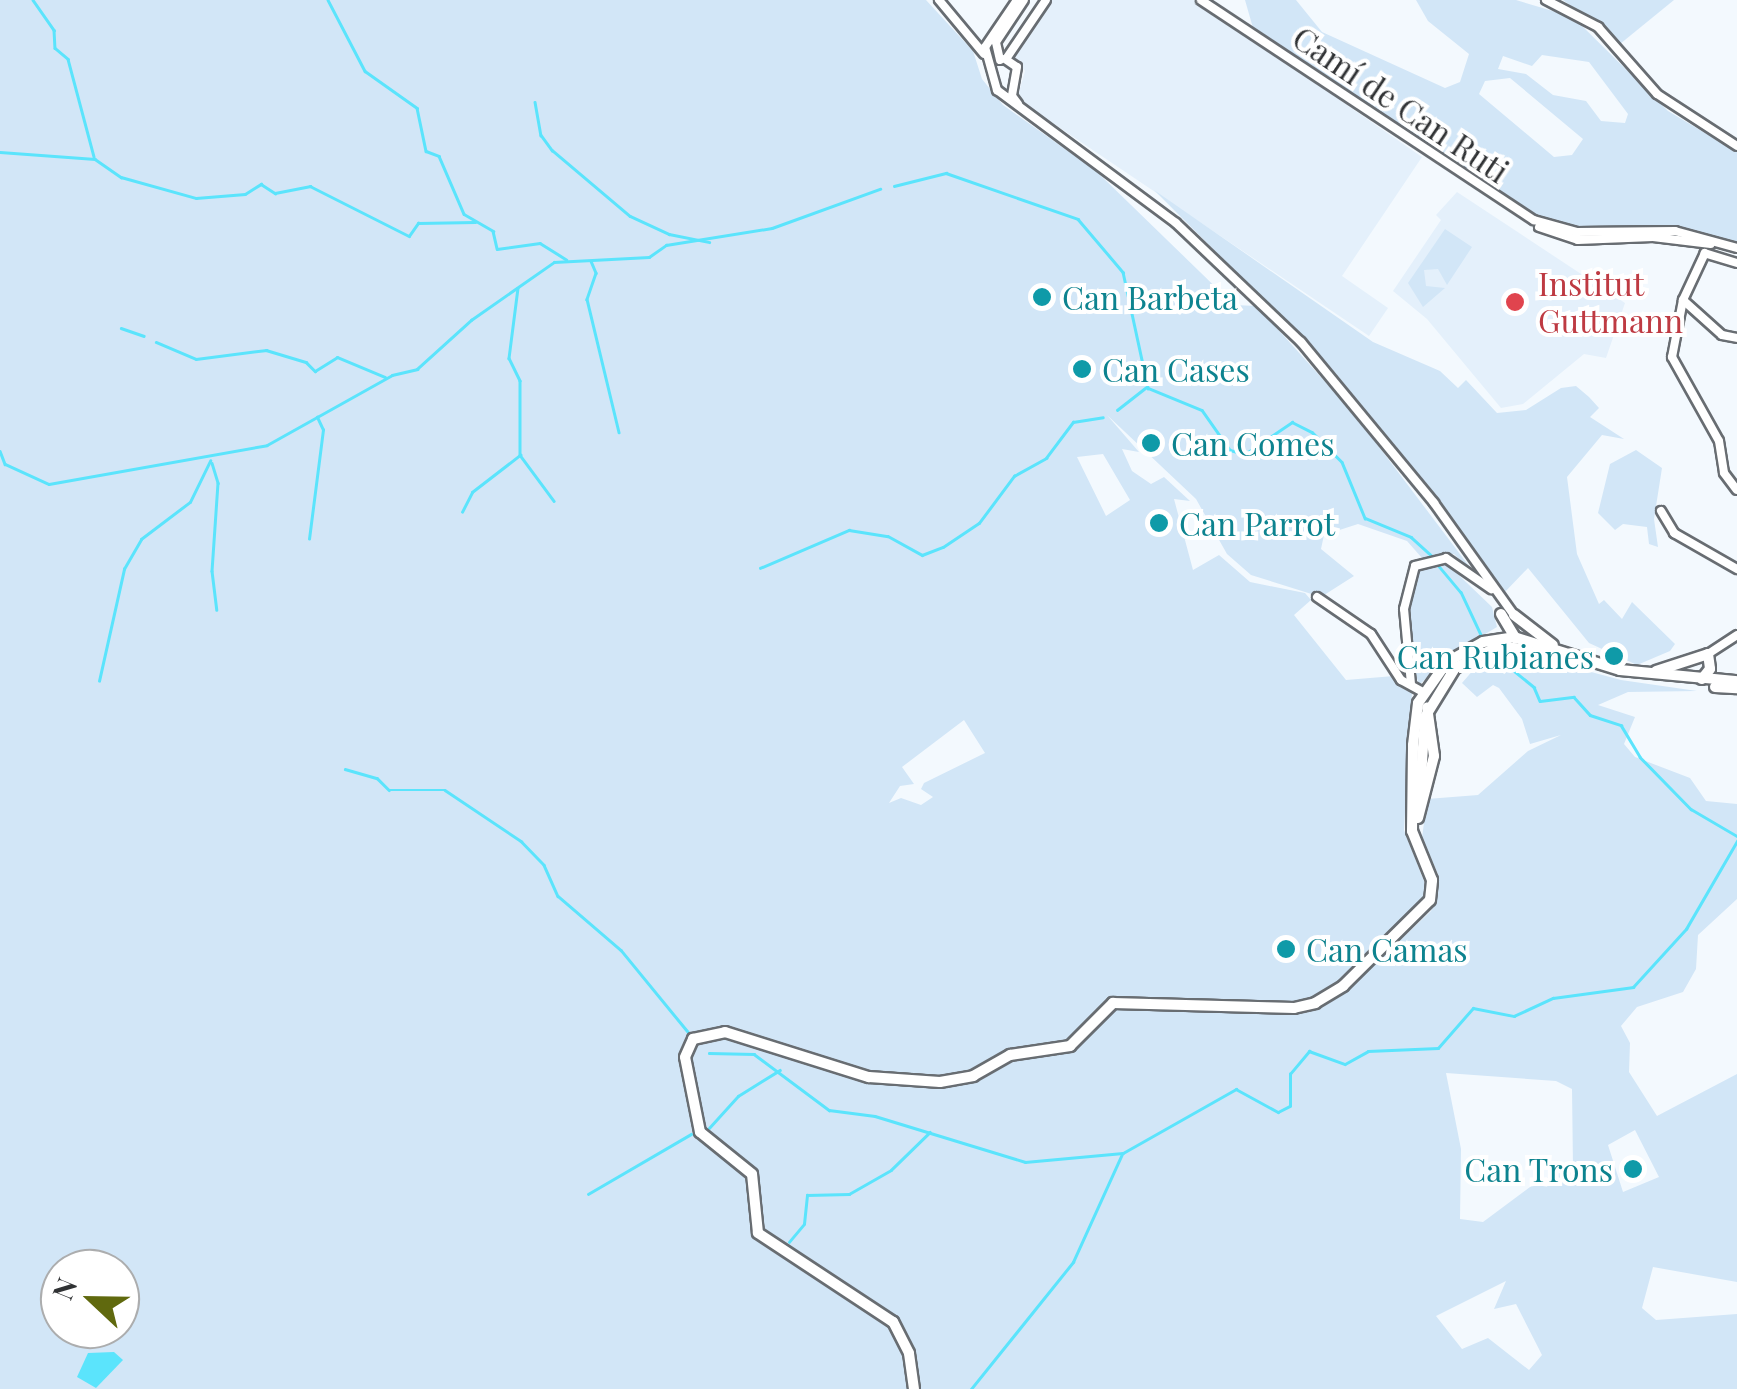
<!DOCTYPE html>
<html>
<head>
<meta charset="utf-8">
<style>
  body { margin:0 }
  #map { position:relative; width:1737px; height:1389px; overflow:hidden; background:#f3f9fe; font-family:"Playfair Display",serif }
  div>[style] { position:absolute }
  .built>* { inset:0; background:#e4f0fb }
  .green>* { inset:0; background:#d2e6f7 }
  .water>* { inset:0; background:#5be4fc }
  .stream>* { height:2.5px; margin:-1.25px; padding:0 1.25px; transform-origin:1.25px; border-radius:1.25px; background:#5be4fc }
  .roads { filter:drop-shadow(2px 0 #686d72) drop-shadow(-2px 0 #686d72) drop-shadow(0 2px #686d72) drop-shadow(0 -2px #686d72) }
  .minor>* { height:8px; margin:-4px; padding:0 4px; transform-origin:4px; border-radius:4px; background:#fff }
  .tertiary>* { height:10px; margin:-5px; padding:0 5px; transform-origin:5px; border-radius:5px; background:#fff }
  .dots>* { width:28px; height:28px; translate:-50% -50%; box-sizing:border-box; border:5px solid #fff; border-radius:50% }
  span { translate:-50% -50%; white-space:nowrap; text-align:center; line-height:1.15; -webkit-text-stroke:8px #fff; paint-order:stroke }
  .street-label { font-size:32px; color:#303234 }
  .health-label { font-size:32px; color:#be3a42 }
  .left { translate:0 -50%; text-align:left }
  .culture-label { font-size:32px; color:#0d838f }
  .right { translate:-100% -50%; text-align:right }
  .north { position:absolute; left:40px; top:1249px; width:100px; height:100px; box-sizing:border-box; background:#fff; border:2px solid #acadae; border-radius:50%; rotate:292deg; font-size:28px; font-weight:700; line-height:40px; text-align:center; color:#303234 }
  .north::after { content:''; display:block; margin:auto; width:35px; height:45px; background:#60690e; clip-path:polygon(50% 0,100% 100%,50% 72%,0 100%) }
</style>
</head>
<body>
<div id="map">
  <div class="built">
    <div style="clip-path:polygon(1051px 0,1195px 0,1422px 157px,1342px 276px,1388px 308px,1369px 336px,1017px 99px,1025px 71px,1014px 57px)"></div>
    <div style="clip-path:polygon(1457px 192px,1625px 303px,1606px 358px,1584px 354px,1523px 404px,1501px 408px,1427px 319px,1393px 291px,1441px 220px,1436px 215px)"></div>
  </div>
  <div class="green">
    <div style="clip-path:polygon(evenodd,0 0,926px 0,973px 51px,982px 79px,1003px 105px,1096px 171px,1234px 305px,1257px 306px,1355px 415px,1478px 578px,1454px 554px,1422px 558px,1407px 541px,1358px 524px,1324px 535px,1321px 549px,1354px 576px,1321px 597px,1251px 575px,1227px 554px,1196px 499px,1107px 415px,1139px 452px,1122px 449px,1132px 471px,1151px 484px,1164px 477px,1190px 501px,1174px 499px,1193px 570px,1219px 555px,1250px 582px,1305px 593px,1311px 600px,1294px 615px,1346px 680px,1394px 676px,1412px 693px,1404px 830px,1429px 894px,1387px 938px,1392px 948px,1431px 911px,1438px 893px,1438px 874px,1422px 838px,1427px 799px,1478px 795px,1528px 751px,1561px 735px,1530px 744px,1522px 719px,1499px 688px,1493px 685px,1477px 697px,1462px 683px,1481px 661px,1505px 649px,1621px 680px,1697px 691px,1628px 692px,1598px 705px,1635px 717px,1624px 744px,1635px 757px,1690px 778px,1706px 801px,1737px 804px,1737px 899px,1698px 935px,1696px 969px,1683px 992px,1637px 1007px,1621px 1026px,1630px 1043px,1629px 1072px,1657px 1116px,1737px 1074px,1737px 1282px,1653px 1267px,1642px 1308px,1656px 1320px,1737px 1314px,1737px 1389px,0 1389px,0 0,1103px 454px,1130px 500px,1106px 516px,1077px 457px,1103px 454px,0 0,964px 720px,985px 753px,924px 783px,921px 789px,933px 797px,921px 805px,901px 798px,889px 803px,900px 786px,914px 784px,902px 767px,964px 720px,0 0,1446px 1073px,1556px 1081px,1572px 1089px,1573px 1168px,1538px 1181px,1483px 1222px,1460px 1219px,1461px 1149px,1446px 1073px,0 0,1635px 1130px,1659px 1177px,1623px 1192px,1608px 1145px,1635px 1130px,0 0,60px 1269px,120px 1269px,120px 1329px,60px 1329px,60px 1269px,0 0,1506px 1281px,1494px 1309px,1516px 1304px,1542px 1355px,1529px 1370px,1488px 1338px,1462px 1349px,1436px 1316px,1506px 1281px)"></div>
    <div style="clip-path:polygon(evenodd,1245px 0,1296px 0,1322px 32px,1445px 88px,1460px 82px,1469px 54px,1428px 21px,1416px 0,1516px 0,1573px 17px,1668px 111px,1737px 152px,1737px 242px,1679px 229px,1581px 230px,1541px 220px,1253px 28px,1245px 0,1542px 55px,1589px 62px,1628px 114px,1625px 123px,1601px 121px,1586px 101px,1553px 95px,1526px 74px,1498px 69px,1503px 56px,1532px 66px,1542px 55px,1245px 0,1510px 78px,1583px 139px,1572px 155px,1554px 157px,1479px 94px,1485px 81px,1510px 78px)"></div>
    <div style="clip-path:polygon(1563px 0,1674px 0,1620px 44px)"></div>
    <div style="clip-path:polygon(1154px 190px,1373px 342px,1440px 371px,1458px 388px,1466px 380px,1497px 413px,1526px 410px,1561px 388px,1576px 386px,1589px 397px,1599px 408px,1590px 417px,1624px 439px,1602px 435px,1567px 477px,1577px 554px,1599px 604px,1604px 600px,1622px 619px,1632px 602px,1675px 644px,1670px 651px,1637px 665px,1589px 643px,1528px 568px,1502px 595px,1424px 483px,1326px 362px)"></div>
    <div style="clip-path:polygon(1445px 229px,1472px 247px,1447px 285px,1438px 269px,1424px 270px,1426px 286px,1445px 288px,1423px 307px,1408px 283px)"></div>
    <div style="clip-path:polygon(1636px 450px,1662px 468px,1654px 519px,1658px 547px,1649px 544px,1647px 527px,1623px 524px,1615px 530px,1598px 513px,1610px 464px)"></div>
    <div style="clip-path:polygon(1441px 558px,1492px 607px,1497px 627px,1455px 652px,1419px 685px,1410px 654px,1409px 600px,1413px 575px)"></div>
  </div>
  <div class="water">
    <div style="clip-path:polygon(114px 1352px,123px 1360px,96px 1388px,77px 1377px,88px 1353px)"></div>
  </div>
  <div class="stream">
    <div style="left:33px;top:0;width:37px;rotate:55deg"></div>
    <div style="left:54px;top:30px;width:18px;rotate:87deg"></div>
    <div style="left:55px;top:48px;width:17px;rotate:40deg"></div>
    <div style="left:68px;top:59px;width:101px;rotate:75.1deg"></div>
    <div style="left:328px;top:0;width:80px;rotate:62.5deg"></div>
    <div style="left:365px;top:71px;width:64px;rotate:35.4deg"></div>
    <div style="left:417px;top:108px;width:44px;rotate:78.2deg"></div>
    <div style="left:426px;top:151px;width:14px;rotate:21deg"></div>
    <div style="left:439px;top:156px;width:63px;rotate:66.7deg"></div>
    <div style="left:464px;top:214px;width:34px;rotate:30deg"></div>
    <div style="left:493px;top:231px;width:18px;rotate:77deg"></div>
    <div style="left:497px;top:249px;width:43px;rotate:-7.9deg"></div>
    <div style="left:540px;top:243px;width:31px;rotate:32deg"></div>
    <div style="left:535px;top:102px;width:34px;rotate:80deg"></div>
    <div style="left:541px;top:135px;width:19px;rotate:54deg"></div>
    <div style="left:552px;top:150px;width:102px;rotate:40.2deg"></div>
    <div style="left:630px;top:216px;width:43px;rotate:24.8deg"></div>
    <div style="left:669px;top:234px;width:41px;rotate:11.3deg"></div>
    <div style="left:0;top:152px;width:95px;rotate:4.2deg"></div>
    <div style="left:95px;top:159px;width:32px;rotate:35deg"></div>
    <div style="left:121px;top:177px;width:78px;rotate:15.6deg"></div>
    <div style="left:196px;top:198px;width:49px;rotate:-4.7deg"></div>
    <div style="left:245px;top:194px;width:19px;rotate:-32deg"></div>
    <div style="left:261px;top:184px;width:17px;rotate:33deg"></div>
    <div style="left:275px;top:193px;width:36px;rotate:-11deg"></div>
    <div style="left:310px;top:186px;width:111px;rotate:26.8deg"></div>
    <div style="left:409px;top:236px;width:16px;rotate:-55deg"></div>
    <div style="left:418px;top:223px;width:57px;rotate:-1deg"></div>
    <div style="left:894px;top:186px;width:54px;rotate:-14deg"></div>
    <div style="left:946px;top:173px;width:140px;rotate:19.2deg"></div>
    <div style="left:1078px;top:219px;width:70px;rotate:49.7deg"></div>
    <div style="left:1123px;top:272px;width:119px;rotate:77.8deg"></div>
    <div style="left:1148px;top:388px;width:58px;rotate:22.2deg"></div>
    <div style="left:1202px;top:410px;width:49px;rotate:55deg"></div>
    <div style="left:1230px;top:450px;width:16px;rotate:15deg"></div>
    <div style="left:1245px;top:454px;width:57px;rotate:-34.2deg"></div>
    <div style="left:1292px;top:422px;width:22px;rotate:27deg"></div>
    <div style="left:1312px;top:432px;width:42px;rotate:45deg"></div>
    <div style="left:1342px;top:462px;width:61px;rotate:67.7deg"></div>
    <div style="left:1365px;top:518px;width:50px;rotate:22.4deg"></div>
    <div style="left:1411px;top:537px;width:31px;rotate:42deg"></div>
    <div style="left:591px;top:261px;width:13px;rotate:67deg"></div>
    <div style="left:596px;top:273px;width:28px;rotate:109deg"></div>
    <div style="left:587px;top:299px;width:137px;rotate:76.5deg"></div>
    <div style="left:518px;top:288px;width:71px;rotate:97.3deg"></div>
    <div style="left:509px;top:358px;width:25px;rotate:64deg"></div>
    <div style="left:520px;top:381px;width:74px;rotate:90deg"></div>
    <div style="left:520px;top:455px;width:57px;rotate:53.5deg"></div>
    <div style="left:121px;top:328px;width:24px;rotate:19deg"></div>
    <div style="left:156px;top:342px;width:43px;rotate:23deg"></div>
    <div style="left:196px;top:359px;width:71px;rotate:-7.3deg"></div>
    <div style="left:266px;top:350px;width:42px;rotate:16.7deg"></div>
    <div style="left:306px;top:362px;width:13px;rotate:45deg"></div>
    <div style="left:315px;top:371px;width:26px;rotate:-32deg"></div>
    <div style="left:337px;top:357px;width:52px;rotate:22.6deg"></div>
    <div style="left:1117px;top:410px;width:36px;rotate:-38deg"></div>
    <div style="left:0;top:451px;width:14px;rotate:69deg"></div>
    <div style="left:5px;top:464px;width:48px;rotate:24.4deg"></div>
    <div style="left:49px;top:484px;width:221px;rotate:-10.1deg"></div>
    <div style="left:267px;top:445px;width:143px;rotate:-29.2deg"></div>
    <div style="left:392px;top:375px;width:26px;rotate:-13deg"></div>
    <div style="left:417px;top:369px;width:73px;rotate:-42.2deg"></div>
    <div style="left:471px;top:320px;width:101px;rotate:-34.9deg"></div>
    <div style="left:554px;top:262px;width:95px;rotate:-3deg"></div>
    <div style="left:649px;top:257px;width:21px;rotate:-35deg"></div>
    <div style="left:666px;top:245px;width:107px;rotate:-9.1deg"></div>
    <div style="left:772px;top:228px;width:115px;rotate:-19.9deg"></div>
    <div style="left:212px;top:463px;width:21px;rotate:73deg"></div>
    <div style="left:218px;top:483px;width:88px;rotate:93.9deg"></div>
    <div style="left:212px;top:571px;width:39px;rotate:83deg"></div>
    <div style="left:462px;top:512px;width:22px;rotate:-63deg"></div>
    <div style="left:472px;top:492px;width:61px;rotate:-37.6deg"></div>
    <div style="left:309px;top:539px;width:110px;rotate:-82.7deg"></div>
    <div style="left:323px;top:430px;width:14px;rotate:-115deg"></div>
    <div style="left:1438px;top:565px;width:35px;rotate:50deg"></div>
    <div style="left:1461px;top:592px;width:52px;rotate:64.9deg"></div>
    <div style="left:760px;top:568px;width:97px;rotate:-23.1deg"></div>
    <div style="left:849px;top:530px;width:39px;rotate:9deg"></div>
    <div style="left:888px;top:536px;width:39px;rotate:29deg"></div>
    <div style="left:922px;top:555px;width:22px;rotate:-21deg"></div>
    <div style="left:943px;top:547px;width:43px;rotate:-33.7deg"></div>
    <div style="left:979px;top:523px;width:59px;rotate:-53.3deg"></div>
    <div style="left:1014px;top:476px;width:37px;rotate:-29deg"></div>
    <div style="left:1046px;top:458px;width:45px;rotate:-53.1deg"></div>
    <div style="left:1073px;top:422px;width:30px;rotate:-9deg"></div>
    <div style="left:1493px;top:654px;width:53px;rotate:38.8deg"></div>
    <div style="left:1534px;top:687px;width:15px;rotate:67deg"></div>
    <div style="left:1540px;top:701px;width:34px;rotate:-7deg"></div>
    <div style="left:1574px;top:697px;width:24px;rotate:48deg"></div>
    <div style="left:1590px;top:715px;width:33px;rotate:18deg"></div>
    <div style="left:1621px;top:725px;width:37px;rotate:59deg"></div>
    <div style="left:1640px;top:757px;width:73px;rotate:45.6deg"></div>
    <div style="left:1691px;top:809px;width:53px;rotate:30.4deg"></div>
    <div style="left:99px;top:681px;width:115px;rotate:-77.4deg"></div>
    <div style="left:124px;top:569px;width:34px;rotate:-60deg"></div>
    <div style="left:141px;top:539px;width:61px;rotate:-37.1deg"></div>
    <div style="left:190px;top:502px;width:46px;rotate:-64deg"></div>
    <div style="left:345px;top:769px;width:33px;rotate:16deg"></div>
    <div style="left:377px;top:778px;width:17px;rotate:45deg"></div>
    <div style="left:389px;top:790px;width:56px"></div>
    <div style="left:445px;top:790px;width:92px;rotate:33.9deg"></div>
    <div style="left:521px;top:841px;width:33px;rotate:46deg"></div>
    <div style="left:544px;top:865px;width:34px;rotate:66deg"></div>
    <div style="left:558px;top:896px;width:83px;rotate:40.6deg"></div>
    <div style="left:621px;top:950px;width:106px;rotate:50.7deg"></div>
    <div style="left:709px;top:1053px;width:45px;rotate:1.3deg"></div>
    <div style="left:754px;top:1054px;width:94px;rotate:36.7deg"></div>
    <div style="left:829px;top:1110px;width:46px;rotate:7.4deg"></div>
    <div style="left:875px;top:1116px;width:157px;rotate:17deg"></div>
    <div style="left:1025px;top:1162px;width:98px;rotate:-5.2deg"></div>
    <div style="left:1123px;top:1153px;width:130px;rotate:-29.5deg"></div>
    <div style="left:1236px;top:1089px;width:48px;rotate:28.7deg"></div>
    <div style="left:1278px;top:1112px;width:13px;rotate:-27deg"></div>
    <div style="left:1290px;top:1106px;width:32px;rotate:-90deg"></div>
    <div style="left:1290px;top:1074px;width:30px;rotate:-50deg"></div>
    <div style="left:1309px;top:1051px;width:38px;rotate:20deg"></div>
    <div style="left:1345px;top:1064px;width:26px;rotate:-29deg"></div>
    <div style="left:1368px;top:1051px;width:70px;rotate:-2.5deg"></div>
    <div style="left:1438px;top:1048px;width:53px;rotate:-48.8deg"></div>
    <div style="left:1473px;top:1008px;width:42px;rotate:11deg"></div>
    <div style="left:1514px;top:1016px;width:43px;rotate:-24.8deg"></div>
    <div style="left:1553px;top:998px;width:81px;rotate:-7.8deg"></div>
    <div style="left:1633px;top:987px;width:79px;rotate:-47.6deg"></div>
    <div style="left:1686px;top:929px;width:102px;rotate:-59.9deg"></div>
    <div style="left:709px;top:1128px;width:43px;rotate:-47.8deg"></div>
    <div style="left:738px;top:1096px;width:49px;rotate:-31.8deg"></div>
    <div style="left:588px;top:1194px;width:119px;rotate:-30.2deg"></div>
    <div style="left:789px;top:1242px;width:23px;rotate:-50deg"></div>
    <div style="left:804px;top:1224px;width:29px;rotate:-84deg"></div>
    <div style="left:807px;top:1195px;width:42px;rotate:-1.4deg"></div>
    <div style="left:849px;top:1194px;width:48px;rotate:-29.7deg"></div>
    <div style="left:891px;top:1170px;width:54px;rotate:-44.3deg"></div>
    <div style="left:971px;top:1389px;width:163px;rotate:-51.2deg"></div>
    <div style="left:1073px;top:1262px;width:119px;rotate:-65.6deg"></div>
  </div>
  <div class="roads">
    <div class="minor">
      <div style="left:939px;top:0;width:70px;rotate:50.2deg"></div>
      <div style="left:1017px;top:0;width:57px;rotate:124.2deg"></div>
      <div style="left:985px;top:47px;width:45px;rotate:74.4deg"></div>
      <div style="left:997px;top:90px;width:223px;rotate:36.6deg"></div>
      <div style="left:1176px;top:223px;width:173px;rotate:43.6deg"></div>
      <div style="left:1301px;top:342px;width:209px;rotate:50.4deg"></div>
      <div style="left:1434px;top:503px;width:138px;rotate:54.5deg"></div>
      <div style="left:1201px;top:0;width:399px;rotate:33.5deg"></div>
      <div style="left:1534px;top:220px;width:45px;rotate:15.6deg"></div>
      <div style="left:1577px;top:232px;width:98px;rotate:-0.6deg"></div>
      <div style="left:1675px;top:231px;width:64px;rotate:15.3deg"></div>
      <div style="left:1546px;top:0;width:59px;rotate:27.4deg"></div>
      <div style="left:1598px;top:27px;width:89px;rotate:48.6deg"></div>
      <div style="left:1657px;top:94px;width:95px;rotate:33deg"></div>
      <div style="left:1005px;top:59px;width:14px;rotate:34deg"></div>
      <div style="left:1017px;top:67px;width:29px;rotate:100deg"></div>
      <div style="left:1012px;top:96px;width:10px;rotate:53deg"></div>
      <div style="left:1006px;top:59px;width:71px;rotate:-55.9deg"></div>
      <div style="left:1000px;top:60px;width:18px;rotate:-103deg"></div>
      <div style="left:996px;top:42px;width:50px;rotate:-56.3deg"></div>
      <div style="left:1539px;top:227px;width:41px;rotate:18.4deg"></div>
      <div style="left:1578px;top:240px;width:75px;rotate:-2.3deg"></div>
      <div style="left:1653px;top:237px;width:58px;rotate:6.9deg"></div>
      <div style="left:1737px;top:263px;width:34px;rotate:-163deg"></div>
      <div style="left:1705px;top:253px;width:52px;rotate:115.1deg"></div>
      <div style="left:1683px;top:300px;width:58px;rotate:100.9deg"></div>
      <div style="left:1672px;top:357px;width:96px;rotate:60.8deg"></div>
      <div style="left:1719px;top:441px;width:32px;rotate:81deg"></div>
      <div style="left:1724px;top:473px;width:21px;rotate:53deg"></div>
      <div style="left:1683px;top:300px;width:52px;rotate:41.9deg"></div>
      <div style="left:1722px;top:335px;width:15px;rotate:11deg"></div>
      <div style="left:1661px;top:511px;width:26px;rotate:59deg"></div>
      <div style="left:1674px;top:533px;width:73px;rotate:29.7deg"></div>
      <div style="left:1317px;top:597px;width:65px;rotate:34.4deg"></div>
      <div style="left:1371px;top:634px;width:55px;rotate:56.9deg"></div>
      <div style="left:1401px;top:680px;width:25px;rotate:29deg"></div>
      <div style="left:1708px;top:654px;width:35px;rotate:-33deg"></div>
      <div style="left:1411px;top:684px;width:75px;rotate:-95.3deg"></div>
      <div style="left:1404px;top:609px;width:44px;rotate:-75.7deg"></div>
      <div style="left:1415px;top:566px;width:32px;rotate:-14deg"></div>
      <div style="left:1446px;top:558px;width:55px;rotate:34.6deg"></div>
    </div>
    <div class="tertiary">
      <div style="left:1501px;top:614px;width:29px;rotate:59deg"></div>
      <div style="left:1514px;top:615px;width:49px;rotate:37.6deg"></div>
      <div style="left:1656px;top:671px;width:55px;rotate:-18.1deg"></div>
      <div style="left:1708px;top:654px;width:15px;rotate:82deg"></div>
      <div style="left:1710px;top:669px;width:13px;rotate:129deg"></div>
      <div style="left:1715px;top:687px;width:22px;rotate:3deg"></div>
      <div style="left:1419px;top:806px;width:89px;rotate:-86.1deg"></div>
      <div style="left:1425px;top:717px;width:57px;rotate:-58.5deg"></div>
      <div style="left:1455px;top:668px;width:51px;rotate:-26.6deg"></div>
      <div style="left:1501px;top:645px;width:72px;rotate:12.9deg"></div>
      <div style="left:1418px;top:818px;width:64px;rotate:-75.5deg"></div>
      <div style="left:1434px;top:756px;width:49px;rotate:-98.1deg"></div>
      <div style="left:914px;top:1389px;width:36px;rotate:-98deg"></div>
      <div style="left:909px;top:1353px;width:35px;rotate:-117deg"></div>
      <div style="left:893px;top:1322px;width:162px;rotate:-146.6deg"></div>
      <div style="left:758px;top:1233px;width:59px;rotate:-95.8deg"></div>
      <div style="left:752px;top:1174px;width:67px;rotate:-141.1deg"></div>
      <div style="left:700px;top:1132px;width:76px;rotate:-101.3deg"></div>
      <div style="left:685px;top:1057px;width:20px;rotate:-66deg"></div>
      <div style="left:693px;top:1039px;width:33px;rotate:-12deg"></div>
      <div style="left:725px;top:1032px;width:151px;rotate:17.4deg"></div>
      <div style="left:869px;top:1077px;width:71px;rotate:4deg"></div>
      <div style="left:940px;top:1082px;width:34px;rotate:-10deg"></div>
      <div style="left:973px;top:1076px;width:43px;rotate:-29.6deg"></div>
      <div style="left:1010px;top:1055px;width:61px;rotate:-8.5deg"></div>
      <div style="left:1070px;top:1046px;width:61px;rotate:-45deg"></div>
      <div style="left:1113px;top:1003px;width:181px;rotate:1.6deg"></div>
      <div style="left:1294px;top:1008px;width:22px;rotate:-13deg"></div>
      <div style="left:1315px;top:1003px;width:33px;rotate:-31deg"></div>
      <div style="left:1343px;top:986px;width:122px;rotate:-44.7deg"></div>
      <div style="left:1430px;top:900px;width:20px;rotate:-84deg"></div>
      <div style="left:1432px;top:880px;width:53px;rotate:-112.2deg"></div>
      <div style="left:1412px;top:831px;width:86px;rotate:-89.3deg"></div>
      <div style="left:1413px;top:745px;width:42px;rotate:-83.2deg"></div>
      <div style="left:1418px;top:703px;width:50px;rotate:-54.7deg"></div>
      <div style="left:1447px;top:662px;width:41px;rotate:-29.1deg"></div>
      <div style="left:1483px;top:642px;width:31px;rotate:-9deg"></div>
      <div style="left:1514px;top:637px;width:111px;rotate:17.3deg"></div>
      <div style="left:1620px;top:670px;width:118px;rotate:5.4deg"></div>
    </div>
  </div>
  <div class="dots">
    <div style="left:1042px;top:297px;background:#0f9aa8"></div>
    <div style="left:1515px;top:302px;background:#e0444e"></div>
    <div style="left:1082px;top:369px;background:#0f9aa8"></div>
    <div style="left:1151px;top:443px;background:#0f9aa8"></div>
    <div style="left:1159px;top:523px;background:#0f9aa8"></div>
    <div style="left:1614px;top:656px;background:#0f9aa8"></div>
    <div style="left:1286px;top:949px;background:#0f9aa8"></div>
    <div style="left:1633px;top:1169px;background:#0f9aa8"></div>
  </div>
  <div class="street-label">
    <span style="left:1401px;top:104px;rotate:34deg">Camí de Can Ruti</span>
  </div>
  <div class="health-label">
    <span class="left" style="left:1538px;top:302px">Institut<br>Guttmann</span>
  </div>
  <div class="culture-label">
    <span class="left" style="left:1062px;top:297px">Can Barbeta</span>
    <span class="left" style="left:1102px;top:369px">Can Cases</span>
    <span class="left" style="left:1171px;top:443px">Can Comes</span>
    <span class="left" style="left:1179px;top:523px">Can Parrot</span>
    <span class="right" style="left:1594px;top:656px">Can Rubianes</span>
    <span class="left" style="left:1306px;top:949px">Can Camas</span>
    <span class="right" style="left:1613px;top:1169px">Can Trons</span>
  </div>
  <div class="north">N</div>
</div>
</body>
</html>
